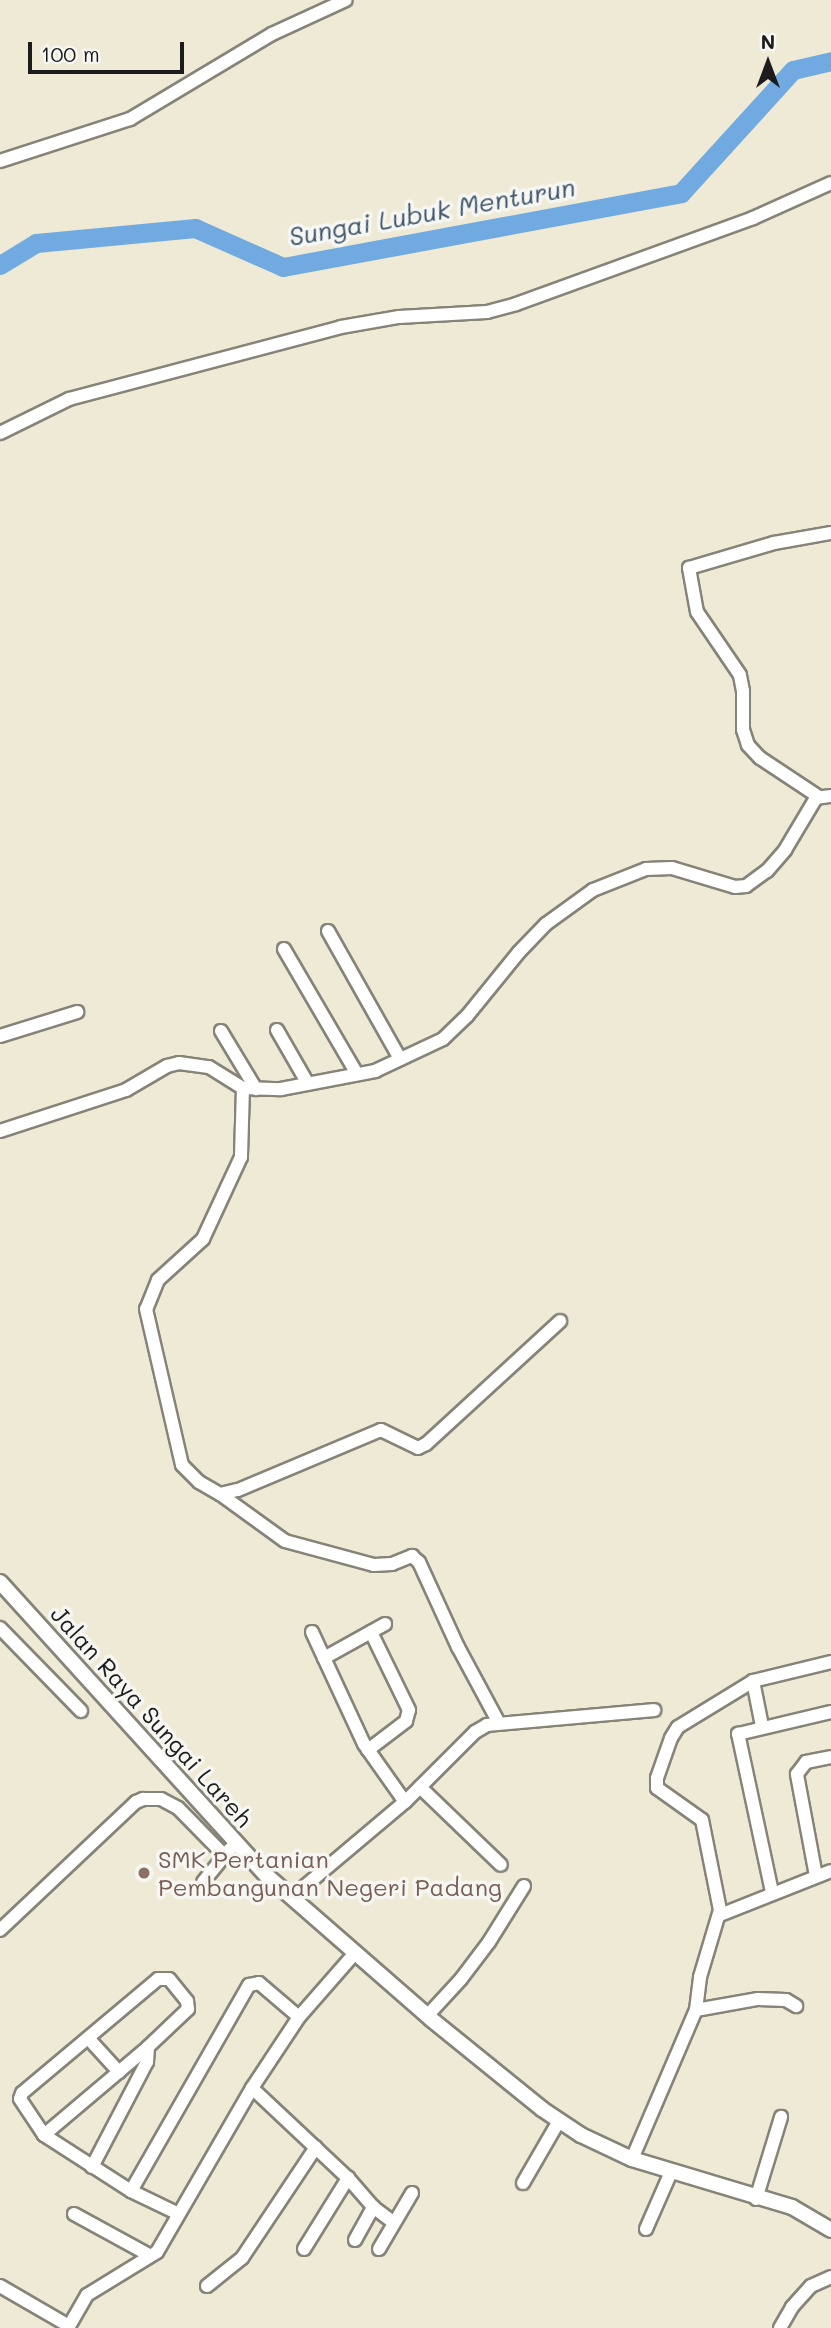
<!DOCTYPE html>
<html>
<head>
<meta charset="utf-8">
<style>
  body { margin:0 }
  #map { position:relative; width:831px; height:2328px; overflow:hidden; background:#efead5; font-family:Mali,sans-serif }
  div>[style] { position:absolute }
  .river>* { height:19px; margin:-9.5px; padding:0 9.5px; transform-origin:9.5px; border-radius:9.5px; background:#71aae1 }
  .roads { filter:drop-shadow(2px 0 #868378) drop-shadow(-2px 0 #868378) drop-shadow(0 2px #868378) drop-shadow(0 -2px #868378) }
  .minor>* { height:12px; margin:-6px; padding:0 6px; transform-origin:6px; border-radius:6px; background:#fff }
  .tertiary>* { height:14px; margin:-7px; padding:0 7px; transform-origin:7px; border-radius:7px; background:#fff }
  .dots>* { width:19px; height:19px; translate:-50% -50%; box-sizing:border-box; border:4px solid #f6f6f2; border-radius:50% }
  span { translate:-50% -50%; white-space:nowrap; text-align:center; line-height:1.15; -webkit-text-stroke:7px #f6f6f2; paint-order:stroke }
  .street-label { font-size:24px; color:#1c1c1c }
  .education-label { font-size:24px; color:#785e54 }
  .left { translate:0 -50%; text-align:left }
  .water-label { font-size:26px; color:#3e556b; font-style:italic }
  .north { position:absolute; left:733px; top:28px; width:70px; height:70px; -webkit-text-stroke:5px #f6f6f2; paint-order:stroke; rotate:0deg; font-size:19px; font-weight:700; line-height:28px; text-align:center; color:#1c1c1c }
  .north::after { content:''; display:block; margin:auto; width:24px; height:32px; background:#1c1c1c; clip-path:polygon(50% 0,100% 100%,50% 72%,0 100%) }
  .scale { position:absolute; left:28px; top:42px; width:156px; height:32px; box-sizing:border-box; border:4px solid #1c1c1c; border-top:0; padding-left:9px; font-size:21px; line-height:24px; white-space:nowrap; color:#1c1c1c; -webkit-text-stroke:5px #f6f6f2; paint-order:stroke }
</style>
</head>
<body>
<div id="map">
  <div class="river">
    <div style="left:0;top:265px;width:42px;rotate:-31.4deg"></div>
    <div style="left:36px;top:243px;width:160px;rotate:-5.4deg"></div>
    <div style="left:195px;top:228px;width:96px;rotate:23.9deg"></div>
    <div style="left:283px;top:267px;width:405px;rotate:-10.5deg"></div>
    <div style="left:681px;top:193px;width:166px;rotate:-47.7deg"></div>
    <div style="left:793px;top:70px;width:39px;rotate:-13deg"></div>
  </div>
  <div class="roads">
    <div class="minor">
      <div style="left:0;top:161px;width:137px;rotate:-17.9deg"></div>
      <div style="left:130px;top:119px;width:165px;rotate:-30.9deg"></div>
      <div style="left:272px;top:34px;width:81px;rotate:-24.7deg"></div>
      <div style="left:0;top:433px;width:77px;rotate:-26.2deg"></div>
      <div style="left:69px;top:399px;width:281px;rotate:-14.8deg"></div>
      <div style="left:341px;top:327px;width:59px;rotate:-9.8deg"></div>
      <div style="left:399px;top:317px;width:88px;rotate:-3.3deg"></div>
      <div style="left:487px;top:312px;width:30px;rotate:-15deg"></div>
      <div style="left:516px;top:304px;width:252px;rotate:-19.9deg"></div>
      <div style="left:753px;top:218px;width:85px;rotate:-24.2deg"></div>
      <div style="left:819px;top:797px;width:71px;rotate:-146.5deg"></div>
      <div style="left:760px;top:758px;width:18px;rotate:-133deg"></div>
      <div style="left:748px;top:745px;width:16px;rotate:-108deg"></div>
      <div style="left:743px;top:730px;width:39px;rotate:-90deg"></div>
      <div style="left:743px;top:691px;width:16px;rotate:-101deg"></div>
      <div style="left:740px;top:675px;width:76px;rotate:-124.3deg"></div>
      <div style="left:697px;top:612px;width:45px;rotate:-100.3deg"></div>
      <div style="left:689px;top:568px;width:89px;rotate:-16.4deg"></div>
      <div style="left:774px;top:543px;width:58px;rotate:-10deg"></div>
      <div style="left:328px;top:931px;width:147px;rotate:60.6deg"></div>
      <div style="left:284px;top:949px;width:145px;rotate:59.7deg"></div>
      <div style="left:277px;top:1030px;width:62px;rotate:60.1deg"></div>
      <div style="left:221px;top:1031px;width:68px;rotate:58.9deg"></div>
      <div style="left:0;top:1036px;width:81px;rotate:-17.3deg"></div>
      <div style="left:243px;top:1088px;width:69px;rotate:91.7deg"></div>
      <div style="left:241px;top:1157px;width:90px;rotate:114.9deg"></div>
      <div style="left:203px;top:1239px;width:61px;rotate:137.7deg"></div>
      <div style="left:158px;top:1280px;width:31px;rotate:112deg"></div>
      <div style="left:146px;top:1309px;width:160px;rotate:77deg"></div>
      <div style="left:182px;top:1465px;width:24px;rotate:45deg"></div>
      <div style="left:199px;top:1482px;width:24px;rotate:30deg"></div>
      <div style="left:220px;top:1494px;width:18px;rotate:-13deg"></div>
      <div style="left:238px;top:1490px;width:155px;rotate:-22.8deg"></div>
      <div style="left:381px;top:1430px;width:41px;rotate:25.9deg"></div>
      <div style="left:418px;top:1448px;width:9px;rotate:-27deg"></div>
      <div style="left:426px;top:1444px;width:182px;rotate:-42.5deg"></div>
      <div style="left:0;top:1131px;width:133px;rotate:-18deg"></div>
      <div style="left:126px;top:1090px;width:48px;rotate:-30.3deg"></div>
      <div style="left:167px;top:1066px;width:12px;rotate:-14deg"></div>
      <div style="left:179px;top:1063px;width:30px;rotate:8deg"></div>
      <div style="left:209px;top:1067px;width:40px;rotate:32deg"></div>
      <div style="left:243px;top:1088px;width:38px;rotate:2deg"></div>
      <div style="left:281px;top:1089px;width:96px;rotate:-10.8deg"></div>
      <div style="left:375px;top:1071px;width:75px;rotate:-25.2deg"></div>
      <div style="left:443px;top:1039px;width:33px;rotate:-44deg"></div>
      <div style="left:467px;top:1016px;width:82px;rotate:-50.9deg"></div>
      <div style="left:519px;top:952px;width:39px;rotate:-46deg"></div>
      <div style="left:546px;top:924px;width:58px;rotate:-35.9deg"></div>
      <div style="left:593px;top:890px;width:57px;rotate:-21.6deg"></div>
      <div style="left:646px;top:869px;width:26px;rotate:-2deg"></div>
      <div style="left:672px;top:868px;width:66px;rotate:16.8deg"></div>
      <div style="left:735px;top:887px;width:11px;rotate:-5deg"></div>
      <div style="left:746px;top:886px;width:26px;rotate:-36deg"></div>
      <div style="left:767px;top:871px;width:28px;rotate:-49deg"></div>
      <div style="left:785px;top:850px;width:61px;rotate:-59.2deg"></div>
      <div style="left:816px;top:798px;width:15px;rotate:-8deg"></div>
      <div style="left:220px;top:1494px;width:80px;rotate:35.9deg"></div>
      <div style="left:285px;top:1541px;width:92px;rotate:15.1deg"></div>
      <div style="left:374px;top:1565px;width:18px;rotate:-3deg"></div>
      <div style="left:392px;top:1564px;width:22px;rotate:-22deg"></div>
      <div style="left:412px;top:1556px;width:9px;rotate:41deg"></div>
      <div style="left:419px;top:1562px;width:94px;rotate:65.4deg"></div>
      <div style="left:458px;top:1647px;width:86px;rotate:61.7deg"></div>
      <div style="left:0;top:1628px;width:116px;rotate:45.7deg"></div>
      <div style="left:312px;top:1632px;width:123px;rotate:65.1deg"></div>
      <div style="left:364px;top:1744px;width:71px;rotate:54.7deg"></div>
      <div style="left:324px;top:1658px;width:70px;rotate:-29.1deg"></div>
      <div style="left:753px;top:1681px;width:46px;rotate:78.7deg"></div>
      <div style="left:368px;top:1750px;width:48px;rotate:-37.3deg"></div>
      <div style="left:406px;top:1721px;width:11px;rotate:-75deg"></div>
      <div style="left:409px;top:1710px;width:87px;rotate:-116deg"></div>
      <div style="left:420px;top:1787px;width:112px;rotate:43.9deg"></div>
      <div style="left:816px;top:1876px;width:104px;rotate:-100.6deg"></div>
      <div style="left:797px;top:1774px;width:15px;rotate:-53deg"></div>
      <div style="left:806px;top:1762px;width:25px;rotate:-11deg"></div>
      <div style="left:203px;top:1882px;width:43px;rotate:-50.7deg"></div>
      <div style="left:772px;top:1892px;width:162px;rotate:-102.1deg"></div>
      <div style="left:738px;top:1734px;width:96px;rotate:-13.3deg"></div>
      <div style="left:292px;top:1897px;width:148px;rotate:-40.1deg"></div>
      <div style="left:405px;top:1802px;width:99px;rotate:-45deg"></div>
      <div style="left:475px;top:1732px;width:14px;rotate:-30deg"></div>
      <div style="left:487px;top:1725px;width:168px;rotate:-5.1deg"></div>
      <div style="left:720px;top:1915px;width:119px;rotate:-21.6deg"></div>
      <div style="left:0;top:1930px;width:187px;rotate:-43.3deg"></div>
      <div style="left:136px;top:1802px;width:8px;rotate:-23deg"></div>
      <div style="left:143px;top:1799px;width:18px"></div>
      <div style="left:161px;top:1799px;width:19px;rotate:28deg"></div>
      <div style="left:178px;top:1808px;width:66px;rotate:45.6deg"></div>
      <div style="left:696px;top:2010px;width:63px;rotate:-10.1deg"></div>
      <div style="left:758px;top:1999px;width:28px;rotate:2deg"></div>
      <div style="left:786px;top:2000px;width:12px;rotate:31deg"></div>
      <div style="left:427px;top:2016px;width:50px;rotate:-47.4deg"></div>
      <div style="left:461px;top:1979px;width:46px;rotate:-52.9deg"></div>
      <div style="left:489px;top:1942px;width:66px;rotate:-58deg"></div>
      <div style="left:88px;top:2038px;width:46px;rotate:47.6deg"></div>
      <div style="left:252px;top:2088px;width:132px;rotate:43.2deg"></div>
      <div style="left:348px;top:2178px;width:38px;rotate:49deg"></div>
      <div style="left:373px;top:2207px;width:26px;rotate:37deg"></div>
      <div style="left:44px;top:2135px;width:136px;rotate:-40.2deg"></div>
      <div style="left:148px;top:2047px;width:55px;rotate:-43.5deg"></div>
      <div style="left:188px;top:2009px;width:8px;rotate:-97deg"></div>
      <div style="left:187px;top:2001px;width:28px;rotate:-129deg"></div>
      <div style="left:169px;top:1979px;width:11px;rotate:180deg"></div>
      <div style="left:158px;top:1979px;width:177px;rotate:140deg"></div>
      <div style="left:22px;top:2093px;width:6px;rotate:108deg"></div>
      <div style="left:20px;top:2099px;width:43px;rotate:56.3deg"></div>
      <div style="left:44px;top:2135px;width:103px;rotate:32.8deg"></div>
      <div style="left:131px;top:2191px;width:51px;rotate:25.6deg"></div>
      <div style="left:632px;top:2159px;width:162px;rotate:-66.8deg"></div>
      <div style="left:696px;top:2010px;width:33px;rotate:-83deg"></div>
      <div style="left:700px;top:1977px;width:70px;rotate:-73.4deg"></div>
      <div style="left:720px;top:1910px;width:92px;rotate:-101.3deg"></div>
      <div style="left:702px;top:1820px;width:55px;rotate:-144.6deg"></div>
      <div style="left:657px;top:1788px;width:10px;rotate:-90deg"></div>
      <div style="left:657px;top:1778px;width:42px;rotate:-70.7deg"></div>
      <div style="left:671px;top:1738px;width:13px;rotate:-58deg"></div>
      <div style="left:678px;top:1727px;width:88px;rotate:-31.5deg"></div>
      <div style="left:753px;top:1681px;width:80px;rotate:-13.7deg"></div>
      <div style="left:92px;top:2167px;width:119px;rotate:-62.4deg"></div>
      <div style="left:147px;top:2062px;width:15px;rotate:-86deg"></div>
      <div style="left:523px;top:2183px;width:72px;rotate:-59.9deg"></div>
      <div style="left:131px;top:2191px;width:237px;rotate:-60.2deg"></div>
      <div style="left:249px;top:1985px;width:10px;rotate:-11deg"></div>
      <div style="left:259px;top:1983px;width:52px;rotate:40.4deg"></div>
      <div style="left:756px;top:2199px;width:86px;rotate:-73deg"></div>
      <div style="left:74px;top:2214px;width:85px;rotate:28.7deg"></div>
      <div style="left:646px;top:2229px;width:62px;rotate:-66.3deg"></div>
      <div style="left:355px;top:2240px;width:38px;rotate:-61deg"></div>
      <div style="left:304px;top:2249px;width:84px;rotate:-58.2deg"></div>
      <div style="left:379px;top:2249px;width:65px;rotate:-59.5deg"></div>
      <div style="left:0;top:2286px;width:80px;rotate:30.1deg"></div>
      <div style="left:207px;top:2286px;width:45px;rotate:-38.7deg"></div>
      <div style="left:242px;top:2258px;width:133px;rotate:-56.3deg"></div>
      <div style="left:68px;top:2328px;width:38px;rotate:-60deg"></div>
      <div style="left:87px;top:2295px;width:82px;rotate:-31.6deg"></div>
      <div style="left:157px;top:2252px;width:190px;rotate:-59.9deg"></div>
      <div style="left:252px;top:2088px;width:85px;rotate:-56.5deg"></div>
      <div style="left:299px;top:2017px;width:86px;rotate:-48.8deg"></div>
      <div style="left:780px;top:2328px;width:24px;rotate:-60deg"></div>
      <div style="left:792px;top:2307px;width:28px;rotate:-48deg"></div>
      <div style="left:811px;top:2286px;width:22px;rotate:-24deg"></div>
    </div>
    <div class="tertiary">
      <div style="left:0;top:1582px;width:394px;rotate:47.8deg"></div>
      <div style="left:265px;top:1874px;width:220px;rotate:41.1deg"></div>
      <div style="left:431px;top:2019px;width:143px;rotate:39deg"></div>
      <div style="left:542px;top:2109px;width:47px;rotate:33.7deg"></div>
      <div style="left:581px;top:2135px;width:56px;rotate:25.2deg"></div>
      <div style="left:632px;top:2159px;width:167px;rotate:16.7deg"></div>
      <div style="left:792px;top:2207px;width:45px;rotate:30.5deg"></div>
    </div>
  </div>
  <div class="dots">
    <div style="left:144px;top:1873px;background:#8d6e63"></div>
  </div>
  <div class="street-label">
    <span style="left:152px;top:1716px;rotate:48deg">Jalan Raya Sungai Lareh</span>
  </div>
  <div class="education-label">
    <span class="left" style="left:158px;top:1873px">SMK Pertanian<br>Pembangunan Negeri Padang</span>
  </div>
  <div class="water-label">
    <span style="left:432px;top:212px;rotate:-10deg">Sungai Lubuk Menturun</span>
  </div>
  <div class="north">N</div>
  <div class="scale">100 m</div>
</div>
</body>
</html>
